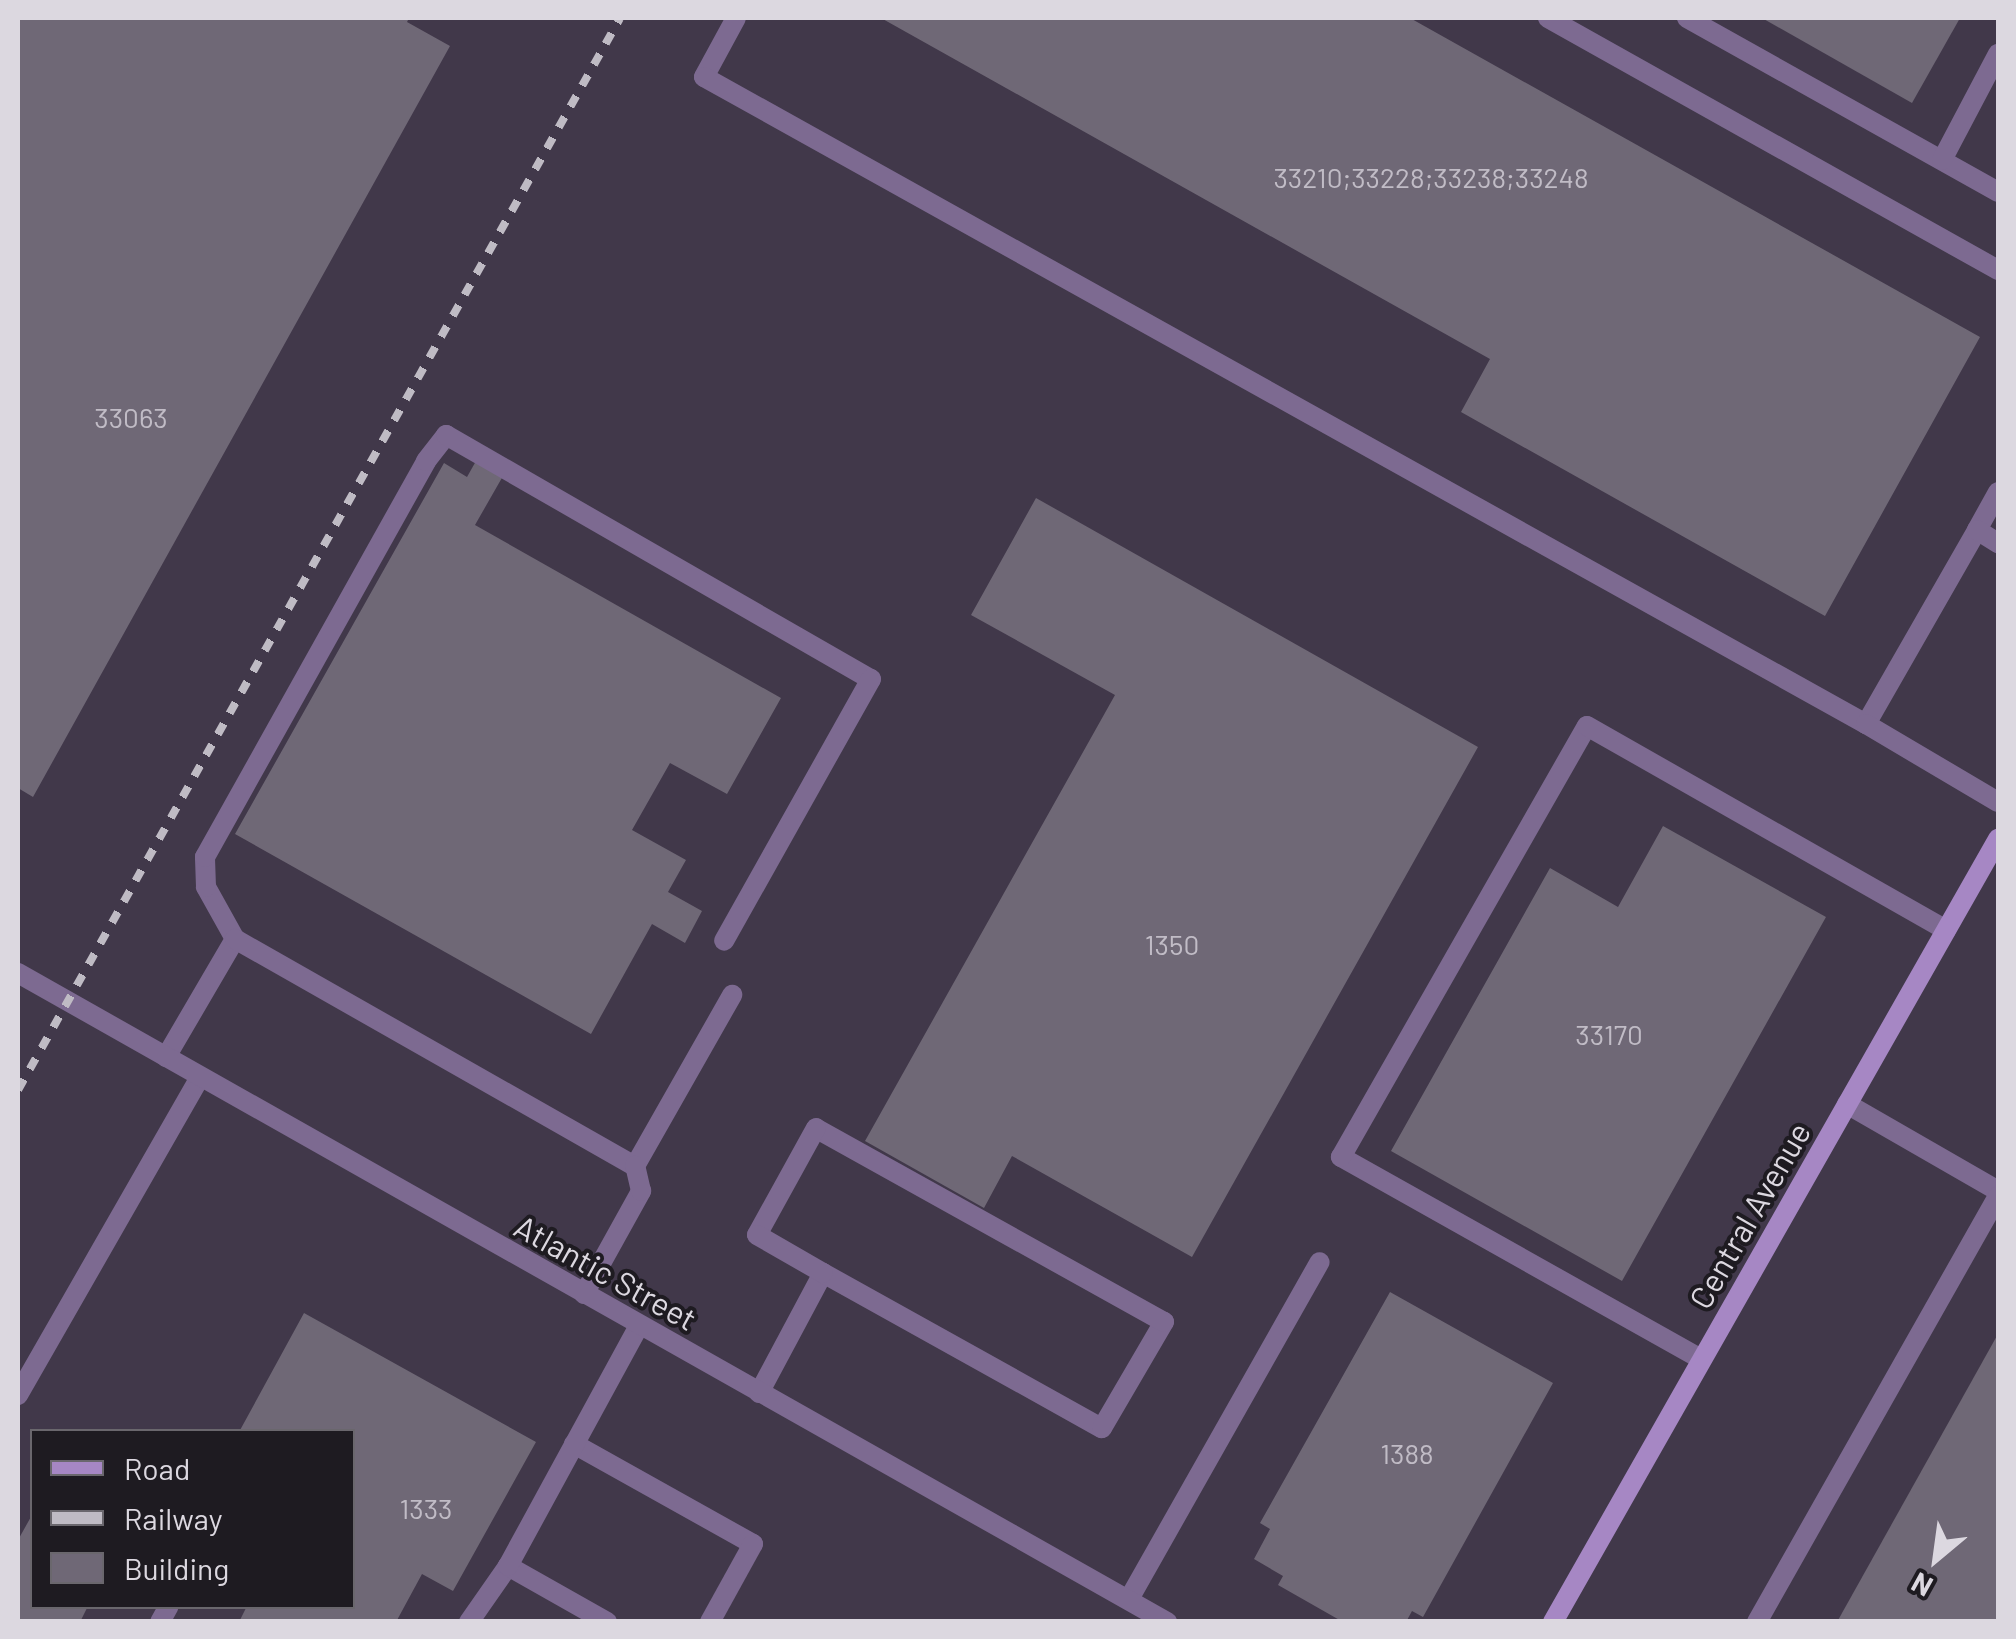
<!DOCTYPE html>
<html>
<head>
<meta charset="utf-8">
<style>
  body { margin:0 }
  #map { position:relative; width:2016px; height:1639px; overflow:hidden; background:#38323e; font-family:Barlow,sans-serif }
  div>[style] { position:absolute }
  .built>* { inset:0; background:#41384a }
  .building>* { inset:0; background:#6f6876 }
  .lane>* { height:20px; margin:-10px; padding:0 10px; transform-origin:10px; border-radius:10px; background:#7d6a91 }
  .street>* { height:20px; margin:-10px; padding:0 10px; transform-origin:10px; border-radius:10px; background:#7d6a91 }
  .secondary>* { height:20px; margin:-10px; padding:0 10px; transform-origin:10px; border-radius:10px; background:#a687c4 }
  .rail>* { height:8px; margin-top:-4px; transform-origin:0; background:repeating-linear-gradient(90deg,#bfbbc4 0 12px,transparent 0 24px) }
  span { translate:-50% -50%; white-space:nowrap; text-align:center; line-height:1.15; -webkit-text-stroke:8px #1e1b21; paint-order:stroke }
  .number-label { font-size:28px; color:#c1bcc6 }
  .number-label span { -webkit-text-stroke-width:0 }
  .street-label { font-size:32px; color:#dcd8e0 }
  .frame { position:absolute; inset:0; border:20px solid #dcd8e0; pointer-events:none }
  .legend { position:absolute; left:30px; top:1429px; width:325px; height:180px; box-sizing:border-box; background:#1e1b21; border:2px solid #6a676d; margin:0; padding:12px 18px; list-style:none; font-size:30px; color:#dcd8e0 }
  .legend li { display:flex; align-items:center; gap:20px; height:50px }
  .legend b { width:50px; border:2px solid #6a676d }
  .north { position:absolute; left:1886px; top:1509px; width:100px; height:100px; -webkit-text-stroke:8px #1e1b21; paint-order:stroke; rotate:209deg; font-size:28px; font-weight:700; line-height:40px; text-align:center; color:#dcd8e0 }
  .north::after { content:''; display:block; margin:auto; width:35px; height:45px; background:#dcd8e0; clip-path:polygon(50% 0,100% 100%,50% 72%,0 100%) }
</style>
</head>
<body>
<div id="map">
  <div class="built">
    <div style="clip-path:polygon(evenodd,18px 18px,1998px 18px,1998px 1621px,18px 1621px,18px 18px,32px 1432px,352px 1432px,352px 1606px,32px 1606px,32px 1432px)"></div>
  </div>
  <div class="building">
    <div style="clip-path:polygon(18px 18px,409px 18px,407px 22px,450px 46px,33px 797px,18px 788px)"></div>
    <div style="clip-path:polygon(881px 18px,1410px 18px,1980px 337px,1825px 616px,1461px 412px,1490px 359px)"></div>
    <div style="clip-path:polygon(1762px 18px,1960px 18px,1912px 103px)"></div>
    <div style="clip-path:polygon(476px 461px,503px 476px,475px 525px,781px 698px,727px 794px,670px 763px,632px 830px,686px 860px,668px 892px,702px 911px,685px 943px,652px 924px,591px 1034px,235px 834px,444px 463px,467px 477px)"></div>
    <div style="clip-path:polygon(1036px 498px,1478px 747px,1192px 1257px,1012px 1156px,984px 1208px,865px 1141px,1115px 695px,971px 615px)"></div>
    <div style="clip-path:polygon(1663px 826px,1826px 917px,1622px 1281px,1391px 1151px,1550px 868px,1618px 907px)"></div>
    <div style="clip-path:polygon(1390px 1292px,1553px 1383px,1423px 1617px,1412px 1611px,1406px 1622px,1343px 1622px,1278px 1585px,1283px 1576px,1254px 1559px,1270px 1529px,1260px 1523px)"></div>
    <div style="clip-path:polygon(304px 1313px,536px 1442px,453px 1591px,422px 1574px,396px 1622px,239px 1622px,247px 1606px,352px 1606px,352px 1432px,239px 1432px)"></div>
    <div style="clip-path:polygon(1998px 1334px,1998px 1622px,1837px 1622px)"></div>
    <div style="clip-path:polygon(32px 1515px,32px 1606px,88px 1606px,80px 1622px,18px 1622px,18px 1540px)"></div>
  </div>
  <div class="lane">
    <div style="left:736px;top:18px;width:67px;rotate:118.5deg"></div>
    <div style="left:704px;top:77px;width:1330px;rotate:29.11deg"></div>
    <div style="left:1866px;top:724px;width:224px;rotate:-60.2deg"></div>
    <div style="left:1548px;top:18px;width:516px;rotate:29.25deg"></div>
    <div style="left:1687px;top:18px;width:356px;rotate:29.2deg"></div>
    <div style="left:1942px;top:160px;width:120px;rotate:-62.2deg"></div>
    <div style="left:1998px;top:492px;width:43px;rotate:118.9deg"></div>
    <div style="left:1977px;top:530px;width:25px;rotate:32deg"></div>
    <div style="left:1866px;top:724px;width:153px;rotate:30.6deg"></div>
    <div style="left:235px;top:939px;width:60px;rotate:-119.1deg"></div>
    <div style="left:206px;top:887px;width:30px;rotate:-92deg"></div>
    <div style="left:205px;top:857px;width:453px;rotate:-60.8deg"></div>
    <div style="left:426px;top:461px;width:33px;rotate:-52deg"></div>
    <div style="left:446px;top:435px;width:490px;rotate:29.9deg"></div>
    <div style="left:871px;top:679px;width:300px;rotate:119.3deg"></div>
    <div style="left:166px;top:1057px;width:137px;rotate:-59.7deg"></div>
    <div style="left:235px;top:939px;width:460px;rotate:29.6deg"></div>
    <div style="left:635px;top:1166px;width:197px;rotate:-60.4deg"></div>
    <div style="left:1847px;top:1104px;width:174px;rotate:29.9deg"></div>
    <div style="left:584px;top:1294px;width:118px;rotate:-61deg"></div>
    <div style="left:641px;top:1191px;width:26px;rotate:-103deg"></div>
    <div style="left:1701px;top:1359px;width:413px;rotate:-150.7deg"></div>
    <div style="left:1341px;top:1157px;width:496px;rotate:-60.3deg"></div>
    <div style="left:1587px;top:726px;width:413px;rotate:29.6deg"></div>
    <div style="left:759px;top:1393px;width:136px;rotate:-61.9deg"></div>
    <div style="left:823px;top:1273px;width:319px;rotate:29.1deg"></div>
    <div style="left:1102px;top:1428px;width:123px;rotate:-59.7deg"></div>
    <div style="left:1164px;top:1322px;width:398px;rotate:-150.9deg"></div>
    <div style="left:816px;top:1128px;width:122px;rotate:118.9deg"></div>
    <div style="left:757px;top:1235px;width:76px;rotate:29.9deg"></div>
    <div style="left:18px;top:1395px;width:366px;rotate:-60.2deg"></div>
    <div style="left:574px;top:1444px;width:205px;rotate:29.2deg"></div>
    <div style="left:753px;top:1544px;width:89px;rotate:118.9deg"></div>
    <div style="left:1129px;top:1599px;width:387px;rotate:-60.5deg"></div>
    <div style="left:160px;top:1622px;width:18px;rotate:-61deg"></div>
    <div style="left:469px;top:1622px;width:68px;rotate:-55.1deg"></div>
    <div style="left:607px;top:1622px;width:114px;rotate:-150.5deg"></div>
    <div style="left:508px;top:1566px;width:273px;rotate:-61.4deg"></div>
    <div style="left:1757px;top:1622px;width:489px;rotate:-60.5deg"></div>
  </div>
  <div class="street">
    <div style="left:18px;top:973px;width:1320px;rotate:29.46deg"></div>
  </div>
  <div class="secondary">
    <div style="left:1553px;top:1622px;width:901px;rotate:-60.39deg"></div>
  </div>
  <div class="rail">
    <div style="left:18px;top:1090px;width:1229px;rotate:-60.68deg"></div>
  </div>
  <div class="number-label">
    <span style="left:1431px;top:177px">33210;33228;33238;33248</span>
    <span style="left:131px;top:417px">33063</span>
    <span style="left:1172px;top:944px">1350</span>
    <span style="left:1609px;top:1034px">33170</span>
    <span style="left:1407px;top:1453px">1388</span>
    <span style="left:426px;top:1508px">1333</span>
  </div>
  <div class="street-label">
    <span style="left:1749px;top:1215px;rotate:-60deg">Central Avenue</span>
    <span style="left:606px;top:1272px;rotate:29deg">Atlantic Street</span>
  </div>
  <div class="frame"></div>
  <ul class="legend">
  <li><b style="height:12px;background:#a687c4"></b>Road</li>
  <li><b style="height:12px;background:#bfbbc4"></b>Railway</li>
  <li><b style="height:28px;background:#6f6876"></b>Building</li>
  </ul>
  <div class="north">N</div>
</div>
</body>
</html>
